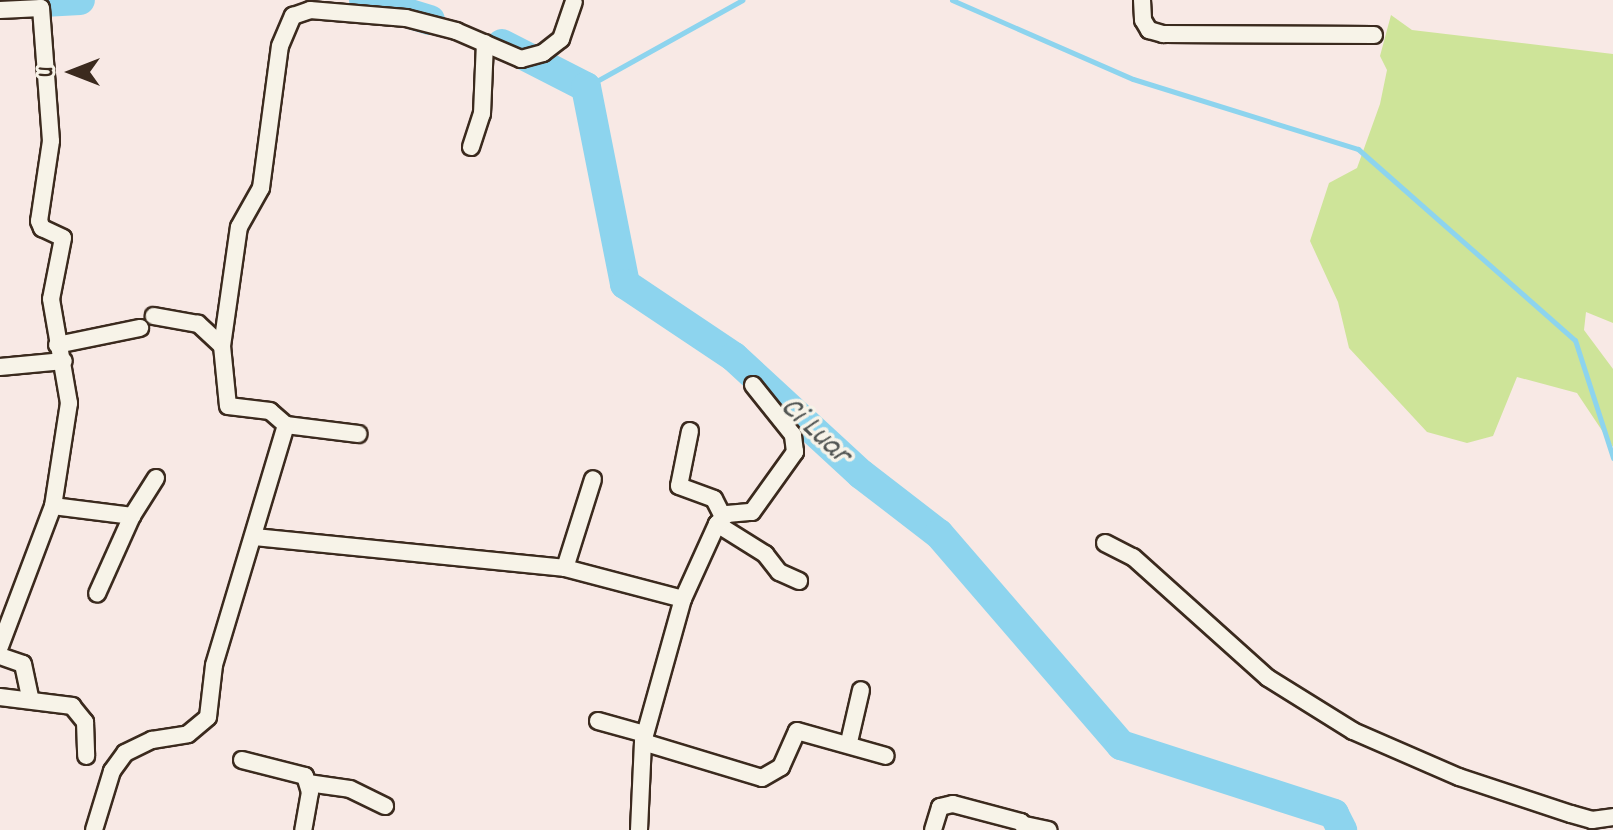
<!DOCTYPE html>
<html>
<head>
<meta charset="utf-8">
<style>
  body { margin:0 }
  #map { position:relative; width:1613px; height:830px; overflow:hidden; background:#f8e9e5; font-family:Dekko,sans-serif }
  div>[style] { position:absolute }
  .green>* { inset:0; background:#cee499 }
  .stream>* { height:5px; margin:-2.5px; padding:0 2.5px; transform-origin:2.5px; border-radius:2.5px; background:#8dd4ee }
  .river>* { height:30px; margin:-15px; padding:0 15px; transform-origin:15px; border-radius:15px; background:#8dd4ee }
  .roads { filter:drop-shadow(2px 0 #3b2a1e) drop-shadow(-2px 0 #3b2a1e) drop-shadow(0 2px #3b2a1e) drop-shadow(0 -2px #3b2a1e) }
  .minor>* { height:16px; margin:-8px; padding:0 8px; transform-origin:8px; border-radius:8px; background:#f7f3e8 }
  span { translate:-50% -50%; white-space:nowrap; text-align:center; line-height:1.15; -webkit-text-stroke:7px #f7f3e8; paint-order:stroke }
  .water-label { font-size:32px; color:#505452; font-style:italic }
  .north { position:absolute; left:32px; top:32px; width:80px; height:80px; -webkit-text-stroke:6px #f7f3e8; paint-order:stroke; rotate:270deg; font-size:22px; font-weight:700; line-height:32px; text-align:center; color:#3b2a1e }
  .north::after { content:''; display:block; margin:auto; width:28px; height:36px; background:#3b2a1e; clip-path:polygon(50% 0,100% 100%,50% 72%,0 100%) }
</style>
</head>
<body>
<div id="map">
  <div class="green">
    <div style="clip-path:polygon(1391px 15px,1412px 30px,1613px 54px,1613px 323px,1586px 312px,1584px 330px,1613px 369px,1613px 447px,1577px 393px,1517px 377px,1493px 436px,1467px 443px,1427px 432px,1349px 348px,1338px 302px,1310px 241px,1329px 183px,1357px 168px,1380px 104px,1387px 70px,1380px 56px)"></div>
  </div>
  <div class="stream">
    <div style="left:952px;top:0;width:197px;rotate:23.6deg"></div>
    <div style="left:1133px;top:79px;width:236px;rotate:17.3deg"></div>
    <div style="left:1358px;top:149px;width:289px;rotate:41.4deg"></div>
    <div style="left:1575px;top:340px;width:124px;rotate:72.1deg"></div>
    <div style="left:586px;top:87px;width:179px;rotate:-29.1deg"></div>
  </div>
  <div class="river">
    <div style="left:364px;top:0;width:69px;rotate:16.9deg"></div>
    <div style="left:6px;top:4px;width:74px;rotate:-3.1deg"></div>
    <div style="left:502px;top:44px;width:94px;rotate:27.1deg"></div>
    <div style="left:586px;top:87px;width:201px;rotate:78.8deg"></div>
    <div style="left:625px;top:284px;width:131px;rotate:33.8deg"></div>
    <div style="left:734px;top:357px;width:173px;rotate:42.7deg"></div>
    <div style="left:861px;top:474px;width:98px;rotate:37.6deg"></div>
    <div style="left:939px;top:534px;width:279px;rotate:49.2deg"></div>
    <div style="left:1121px;top:745px;width:224px;rotate:17.9deg"></div>
    <div style="left:1334px;top:814px;width:18px;rotate:63deg"></div>
  </div>
  <div class="roads">
    <div class="minor">
      <div style="left:1142px;top:0;width:20px;rotate:87deg"></div>
      <div style="left:1143px;top:20px;width:12px;rotate:59deg"></div>
      <div style="left:1149px;top:30px;width:15px;rotate:16deg"></div>
      <div style="left:1163px;top:34px;width:211px;rotate:0.3deg"></div>
      <div style="left:0;top:10px;width:41px;rotate:-2.8deg"></div>
      <div style="left:41px;top:8px;width:133px;rotate:85.7deg"></div>
      <div style="left:51px;top:141px;width:81px;rotate:98.5deg"></div>
      <div style="left:39px;top:221px;width:8px;rotate:67deg"></div>
      <div style="left:42px;top:228px;width:23px;rotate:25deg"></div>
      <div style="left:63px;top:238px;width:62px;rotate:101.1deg"></div>
      <div style="left:51px;top:299px;width:106px;rotate:80.2deg"></div>
      <div style="left:69px;top:403px;width:104px;rotate:98.8deg"></div>
      <div style="left:53px;top:506px;width:150px;rotate:110.7deg"></div>
      <div style="left:471px;top:147px;width:35px;rotate:-72deg"></div>
      <div style="left:482px;top:114px;width:71px;rotate:-87.6deg"></div>
      <div style="left:57px;top:345px;width:85px;rotate:-11.6deg"></div>
      <div style="left:222px;top:346px;width:120px;rotate:-81.9deg"></div>
      <div style="left:239px;top:227px;width:45px;rotate:-60.6deg"></div>
      <div style="left:261px;top:188px;width:143px;rotate:-82.4deg"></div>
      <div style="left:280px;top:46px;width:33px;rotate:-67deg"></div>
      <div style="left:293px;top:16px;width:18px;rotate:-19deg"></div>
      <div style="left:310px;top:10px;width:96px;rotate:4.8deg"></div>
      <div style="left:406px;top:18px;width:52px;rotate:14.6deg"></div>
      <div style="left:456px;top:31px;width:71px;rotate:23.3deg"></div>
      <div style="left:521px;top:59px;width:23px;rotate:-15deg"></div>
      <div style="left:543px;top:53px;width:23px;rotate:-38deg"></div>
      <div style="left:561px;top:39px;width:39px;rotate:-71deg"></div>
      <div style="left:0;top:367px;width:64px;rotate:-5.4deg"></div>
      <div style="left:286px;top:425px;width:73px;rotate:7.1deg"></div>
      <div style="left:690px;top:431px;width:56px;rotate:101.3deg"></div>
      <div style="left:679px;top:486px;width:37px;rotate:20deg"></div>
      <div style="left:714px;top:499px;width:20px;rotate:63deg"></div>
      <div style="left:53px;top:506px;width:80px;rotate:7.2deg"></div>
      <div style="left:132px;top:516px;width:85px;rotate:114.2deg"></div>
      <div style="left:132px;top:516px;width:45px;rotate:-57.7deg"></div>
      <div style="left:717px;top:524px;width:57px;rotate:32deg"></div>
      <div style="left:765px;top:554px;width:23px;rotate:52deg"></div>
      <div style="left:779px;top:572px;width:22px;rotate:24deg"></div>
      <div style="left:255px;top:537px;width:312px;rotate:5.7deg"></div>
      <div style="left:565px;top:568px;width:122px;rotate:14.7deg"></div>
      <div style="left:1105px;top:543px;width:31px;rotate:27deg"></div>
      <div style="left:1133px;top:557px;width:181px;rotate:41.9deg"></div>
      <div style="left:1268px;top:678px;width:100px;rotate:31.9deg"></div>
      <div style="left:1353px;top:731px;width:116px;rotate:23.5deg"></div>
      <div style="left:1459px;top:777px;width:118px;rotate:18.3deg"></div>
      <div style="left:1571px;top:814px;width:22px;rotate:16deg"></div>
      <div style="left:1592px;top:820px;width:21px;rotate:-8deg"></div>
      <div style="left:565px;top:568px;width:93px;rotate:-72.5deg"></div>
      <div style="left:0;top:656px;width:24px;rotate:19deg"></div>
      <div style="left:23px;top:664px;width:35px;rotate:78deg"></div>
      <div style="left:0;top:697px;width:73px;rotate:7.1deg"></div>
      <div style="left:72px;top:706px;width:21px;rotate:51deg"></div>
      <div style="left:85px;top:722px;width:34px;rotate:88deg"></div>
      <div style="left:598px;top:721px;width:49px;rotate:15.5deg"></div>
      <div style="left:643px;top:742px;width:124px;rotate:16.8deg"></div>
      <div style="left:762px;top:778px;width:22px;rotate:-30deg"></div>
      <div style="left:781px;top:767px;width:39px;rotate:-66deg"></div>
      <div style="left:797px;top:731px;width:92px;rotate:15.7deg"></div>
      <div style="left:849px;top:742px;width:53px;rotate:-77deg"></div>
      <div style="left:242px;top:760px;width:65px;rotate:14.3deg"></div>
      <div style="left:305px;top:776px;width:17px;rotate:73deg"></div>
      <div style="left:310px;top:792px;width:39px;rotate:100deg"></div>
      <div style="left:308px;top:783px;width:42px;rotate:8.1deg"></div>
      <div style="left:350px;top:789px;width:39px;rotate:26deg"></div>
      <div style="left:1025px;top:825px;width:24px;rotate:12deg"></div>
      <div style="left:94px;top:830px;width:62px;rotate:-73deg"></div>
      <div style="left:112px;top:771px;width:22px;rotate:-54deg"></div>
      <div style="left:125px;top:753px;width:30px;rotate:-26deg"></div>
      <div style="left:152px;top:740px;width:36px;rotate:-9deg"></div>
      <div style="left:188px;top:734px;width:26px;rotate:-40deg"></div>
      <div style="left:208px;top:717px;width:52px;rotate:-83.4deg"></div>
      <div style="left:214px;top:665px;width:251px;rotate:-73.3deg"></div>
      <div style="left:286px;top:425px;width:21px;rotate:-139deg"></div>
      <div style="left:270px;top:411px;width:42px;rotate:-173.2deg"></div>
      <div style="left:228px;top:406px;width:60px;rotate:-95.7deg"></div>
      <div style="left:222px;top:346px;width:33px;rotate:-137deg"></div>
      <div style="left:198px;top:324px;width:45px;rotate:-169.7deg"></div>
      <div style="left:639px;top:830px;width:88px;rotate:-87.4deg"></div>
      <div style="left:643px;top:742px;width:148px;rotate:-74.4deg"></div>
      <div style="left:683px;top:599px;width:82px;rotate:-65.6deg"></div>
      <div style="left:717px;top:524px;width:14px;rotate:-45deg"></div>
      <div style="left:727px;top:514px;width:25px;rotate:-5deg"></div>
      <div style="left:752px;top:512px;width:74px;rotate:-54.4deg"></div>
      <div style="left:795px;top:452px;width:17px;rotate:-97deg"></div>
      <div style="left:793px;top:435px;width:64px;rotate:-128.7deg"></div>
      <div style="left:933px;top:830px;width:24px;rotate:-73deg"></div>
      <div style="left:940px;top:807px;width:13px;rotate:-13deg"></div>
      <div style="left:953px;top:804px;width:70px;rotate:14.8deg"></div>
      <div style="left:1021px;top:822px;width:9px;rotate:58deg"></div>
    </div>
  </div>
  <div class="water-label">
    <span style="left:814px;top:432px;rotate:43deg">Ci Luar</span>
  </div>
  <div class="north">U</div>
</div>
</body>
</html>
